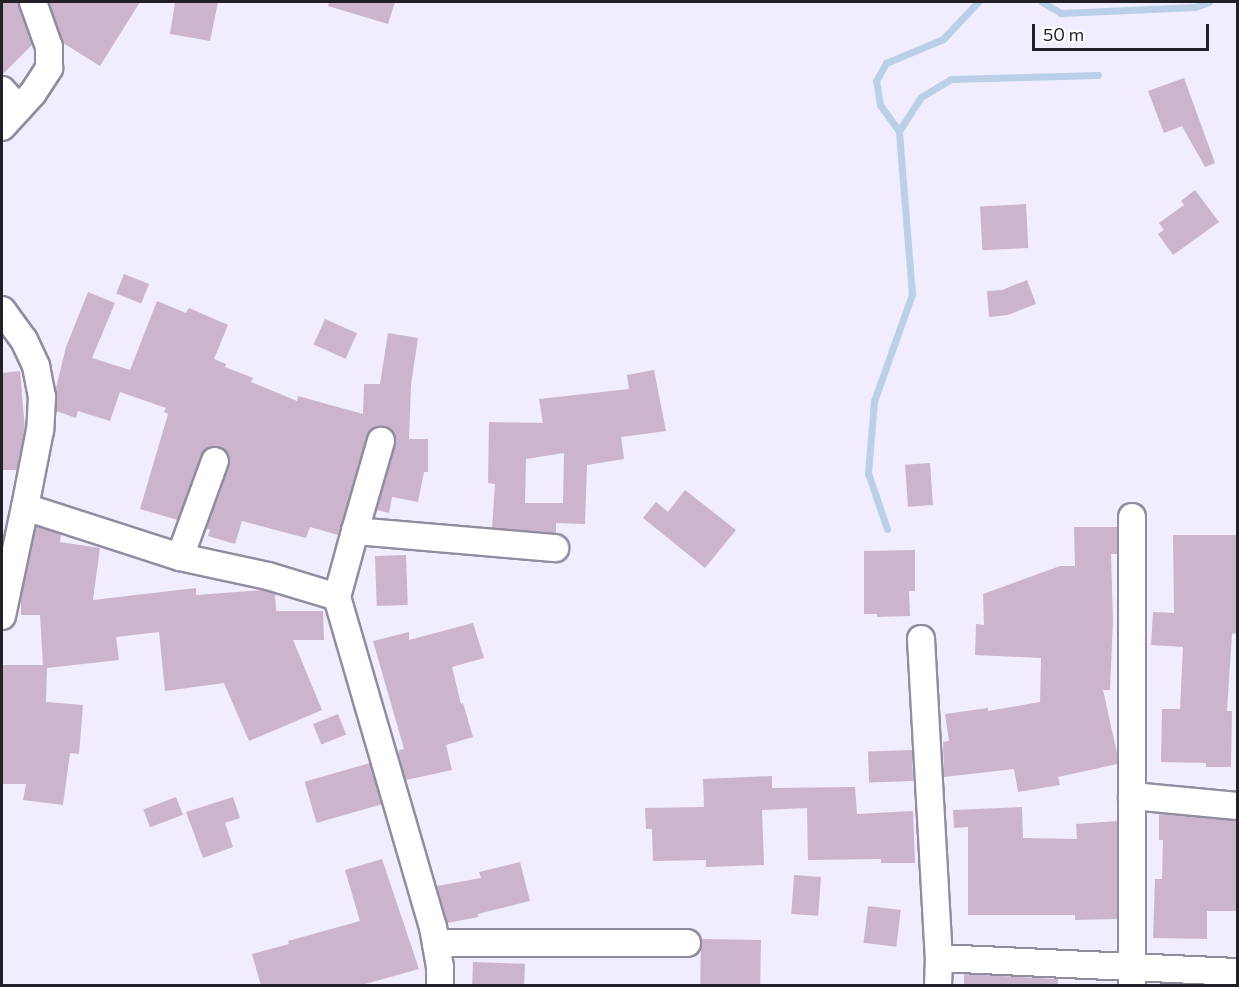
<!DOCTYPE html>
<html>
<head>
<meta charset="utf-8">
<style>
  body { margin:0 }
  #map { position:relative; width:1239px; height:987px; overflow:hidden; background:#f1ecfe; font-family:Commissioner,sans-serif }
  div>[style] { position:absolute }
  .stream>* { height:7px; margin:-3.5px; padding:0 3.5px; transform-origin:3.5px; border-radius:3.5px; background:#b9d0e8 }
  .building>* { inset:0; background:#ccb5cc; transform-origin:0 0 }
  .roads { filter:drop-shadow(2px 0 #928ca0) drop-shadow(-2px 0 #928ca0) drop-shadow(0 2px #928ca0) drop-shadow(0 -2px #928ca0) }
  .street>* { height:26px; margin:-13px; padding:0 13px; transform-origin:13px; border-radius:13px; background:#fff }
  span { translate:-50% -50%; white-space:nowrap; text-align:center; line-height:1.15; -webkit-text-stroke:5px #fff; paint-order:stroke }
  .frame { position:absolute; inset:0; border:3px solid #221f27; pointer-events:none }
  .scale { position:absolute; left:1032px; top:24px; width:177px; height:27px; box-sizing:border-box; border:3px solid #221f27; border-top:0; padding-left:8px; font-size:18px; line-height:21px; white-space:nowrap; color:#221f27; -webkit-text-stroke:4px #fff; paint-order:stroke }
</style>
</head>
<body>
<div id="map">
  <div class="stream">
    <div style="left:1042px;top:2px;width:22px;rotate:30deg"></div>
    <div style="left:1061px;top:13px;width:134px;rotate:-2.6deg"></div>
    <div style="left:1195px;top:7px;width:15px;rotate:-20deg"></div>
    <div style="left:899px;top:131px;width:32px;rotate:-126deg"></div>
    <div style="left:880px;top:105px;width:24px;rotate:-99deg"></div>
    <div style="left:876px;top:81px;width:21px;rotate:-61deg"></div>
    <div style="left:886px;top:63px;width:62px;rotate:-22.8deg"></div>
    <div style="left:943px;top:39px;width:51px;rotate:-46.6deg"></div>
    <div style="left:887px;top:529px;width:59px;rotate:-108.7deg"></div>
    <div style="left:868px;top:473px;width:72px;rotate:-85.2deg"></div>
    <div style="left:874px;top:401px;width:114px;rotate:-70.4deg"></div>
    <div style="left:912px;top:294px;width:164px;rotate:-94.6deg"></div>
    <div style="left:899px;top:131px;width:40px;rotate:-57.1deg"></div>
    <div style="left:921px;top:97px;width:35px;rotate:-31deg"></div>
    <div style="left:951px;top:79px;width:147px;rotate:-1.6deg"></div>
  </div>
  <div class="building">
    <div style="clip-path:polygon(2px 2px,18px 2px,32px 45px,2px 75px)"></div>
    <div style="clip-path:polygon(49px 2px,140px 2px,100px 66px,63px 43px)"></div>
    <div style="clip-path:polygon(175px 2px,218px 2px,210px 41px,170px 34px)"></div>
    <div style="clip-path:polygon(329px 2px,395px 2px,388px 24px,328px 6px)"></div>
    <div style="clip-path:polygon(1184px 78px,1215px 163px,1205px 167px,1182px 126px,1164px 133px,1148px 91px)"></div>
    <div style="clip-path:polygon(1195px 190px,1219px 222px,1173px 255px,1158px 234px,1164px 230px,1159px 223px,1184px 205px,1181px 201px)"></div>
    <div style="left:1026px;top:204px;width:44px;height:46px;rotate:87deg"></div>
    <div style="left:124px;top:274px;width:27px;height:21px;rotate:22deg"></div>
    <div style="clip-path:polygon(1027px 280px,1036px 304px,1008px 315px,989px 317px,987px 291px,1002px 290px)"></div>
    <div style="clip-path:polygon(88px 292px,115px 303px,92px 358px,130px 370px,157px 301px,186px 313px,189px 308px,228px 325px,214px 359px,226px 364px,225px 367px,253px 378px,251px 382px,297px 401px,298px 396px,363px 414px,364px 384px,380px 384px,388px 333px,418px 338px,411px 385px,409px 439px,428px 439px,428px 472px,424px 472px,418px 502px,392px 497px,389px 513px,377px 510px,396px 438px,391px 430px,378px 426px,371px 430px,367px 437px,338px 535px,310px 527px,306px 538px,242px 521px,235px 544px,208px 536px,210px 530px,206px 528px,229px 466px,227px 452px,220px 447px,212px 446px,201px 455px,178px 520px,140px 509px,168px 414px,164px 412px,166px 408px,120px 392px,110px 421px,78px 411px,76px 418px,56px 411px,56px 388px,66px 347px)"></div>
    <div style="left:325px;top:319px;width:35px;height:28px;rotate:24deg"></div>
    <div style="clip-path:polygon(evenodd,654px 370px,666px 431px,621px 437px,624px 459px,587px 465px,585px 524px,556px 523px,556px 533px,492px 528px,495px 484px,488px 483px,489px 422px,543px 423px,539px 399px,629px 389px,627px 375px,654px 370px,564px 453px,563px 503px,525px 503px,526px 459px,564px 453px)"></div>
    <div style="clip-path:polygon(20px 371px,25px 430px,17px 470px,2px 470px,2px 373px)"></div>
    <div style="left:930px;top:463px;width:42px;height:25px;rotate:86deg"></div>
    <div style="clip-path:polygon(685px 490px,736px 530px,705px 568px,643px 518px,656px 502px,668px 512px)"></div>
    <div style="clip-path:polygon(36px 526px,61px 534px,60px 542px,100px 548px,93px 600px,196px 588px,196px 595px,263px 590px,275px 594px,276px 611px,323px 611px,324px 640px,293px 640px,322px 710px,249px 741px,224px 683px,165px 691px,159px 632px,116px 637px,119px 660px,47px 668px,46px 702px,83px 705px,79px 754px,70px 753px,63px 805px,23px 800px,26px 784px,2px 784px,2px 665px,43px 665px,40px 615px,21px 615px,21px 599px)"></div>
    <div style="clip-path:polygon(1074px 527px,1117px 527px,1117px 554px,1111px 554px,1113px 620px,1110px 690px,1103px 690px,1117px 753px,1117px 764px,1058px 777px,1060px 785px,1018px 792px,1014px 769px,944px 777px,943px 742px,949px 741px,945px 714px,988px 708px,988px 711px,1040px 702px,1041px 658px,975px 655px,976px 624px,984px 625px,983px 594px,1060px 566px,1075px 566px)"></div>
    <div style="clip-path:polygon(1173px 535px,1238px 535px,1238px 633px,1232px 634px,1227px 711px,1232px 711px,1231px 767px,1206px 767px,1206px 763px,1161px 762px,1162px 709px,1180px 709px,1183px 647px,1151px 645px,1153px 612px,1174px 613px)"></div>
    <div style="clip-path:polygon(915px 550px,915px 591px,909px 591px,910px 616px,877px 617px,877px 614px,864px 614px,864px 551px)"></div>
    <div style="left:406px;top:555px;width:50px;height:31px;rotate:88deg"></div>
    <div style="clip-path:polygon(473px 623px,484px 658px,452px 667px,461px 704px,463px 703px,473px 737px,446px 745px,452px 770px,406px 780px,399px 755px,399px 750px,404px 749px,373px 641px,409px 632px,409px 640px)"></div>
    <div style="left:338px;top:714px;width:22px;height:27px;rotate:68deg"></div>
    <div style="left:912px;top:750px;width:31px;height:44px;rotate:88deg"></div>
    <div style="left:370px;top:763px;width:43px;height:68px;rotate:74deg"></div>
    <div style="clip-path:polygon(772px 776px,772px 788px,855px 787px,857px 814px,913px 811px,915px 863px,881px 863px,881px 859px,808px 860px,807px 808px,762px 810px,764px 865px,706px 867px,706px 860px,653px 861px,652px 829px,646px 829px,645px 808px,704px 807px,703px 779px)"></div>
    <div style="left:176px;top:797px;width:19px;height:35px;rotate:69deg"></div>
    <div style="clip-path:polygon(233px 797px,240px 818px,225px 823px,233px 847px,203px 858px,186px 812px)"></div>
    <div style="clip-path:polygon(1022px 807px,1023px 838px,1077px 839px,1076px 824px,1117px 821px,1117px 919px,1075px 920px,1075px 915px,968px 915px,968px 827px,954px 828px,953px 810px)"></div>
    <div style="clip-path:polygon(1159px 814px,1238px 821px,1238px 911px,1207px 911px,1207px 939px,1153px 938px,1155px 879px,1162px 879px,1163px 840px,1159px 840px)"></div>
    <div style="clip-path:polygon(382px 859px,419px 969px,358px 986px,261px 986px,252px 954px,289px 944px,288px 941px,360px 921px,345px 870px)"></div>
    <div style="clip-path:polygon(520px 862px,530px 901px,478px 914px,478px 917px,447px 923px,437px 886px,481px 878px,479px 872px)"></div>
    <div style="left:794px;top:875px;width:27px;height:39px;rotate:4deg"></div>
    <div style="left:868px;top:906px;width:33px;height:37px;rotate:7deg"></div>
    <div style="left:701px;top:939px;width:60px;height:47px;rotate:1deg"></div>
    <div style="left:473px;top:962px;width:52px;height:24px;rotate:2deg"></div>
    <div style="clip-path:polygon(964px 974px,1058px 979px,1058px 986px,964px 986px)"></div>
  </div>
  <div class="roads">
    <div class="street">
      <div style="left:2px;top:90px;width:25px;rotate:48deg"></div>
      <div style="left:2px;top:127px;width:46px;rotate:-47.6deg"></div>
      <div style="left:33px;top:93px;width:30px;rotate:-57deg"></div>
      <div style="left:49px;top:68px;width:21px;rotate:-90deg"></div>
      <div style="left:49px;top:47px;width:48px;rotate:-109.6deg"></div>
      <div style="left:2px;top:310px;width:37px;rotate:54deg"></div>
      <div style="left:24px;top:340px;width:29px;rotate:65deg"></div>
      <div style="left:36px;top:366px;width:32px;rotate:79deg"></div>
      <div style="left:42px;top:397px;width:33px;rotate:93deg"></div>
      <div style="left:40px;top:430px;width:78px;rotate:101deg"></div>
      <div style="left:25px;top:507px;width:163px;rotate:17.9deg"></div>
      <div style="left:180px;top:557px;width:90px;rotate:12.2deg"></div>
      <div style="left:268px;top:576px;width:72px;rotate:16.9deg"></div>
      <div style="left:337px;top:597px;width:344px;rotate:73.8deg"></div>
      <div style="left:433px;top:927px;width:41px;rotate:80.1deg"></div>
      <div style="left:440px;top:967px;width:19px;rotate:90deg"></div>
      <div style="left:355px;top:531px;width:94px;rotate:-73.9deg"></div>
      <div style="left:180px;top:557px;width:102px;rotate:-70deg"></div>
      <div style="left:337px;top:597px;width:68px;rotate:-74.7deg"></div>
      <div style="left:355px;top:531px;width:201px;rotate:4.9deg"></div>
      <div style="left:2px;top:616px;width:111px;rotate:-78.1deg"></div>
      <div style="left:921px;top:639px;width:320px;rotate:86.8deg"></div>
      <div style="left:1132px;top:796px;width:106px;rotate:5.4deg"></div>
      <div style="left:436px;top:943px;width:251px"></div>
      <div style="left:938px;top:986px;width:28px;rotate:-88deg"></div>
      <div style="left:939px;top:958px;width:299px;rotate:2.7deg"></div>
      <div style="left:1132px;top:986px;width:469px;rotate:-90deg"></div>
    </div>
  </div>
  <div class="frame"></div>
  <div class="scale">50 m</div>
</div>
</body>
</html>
